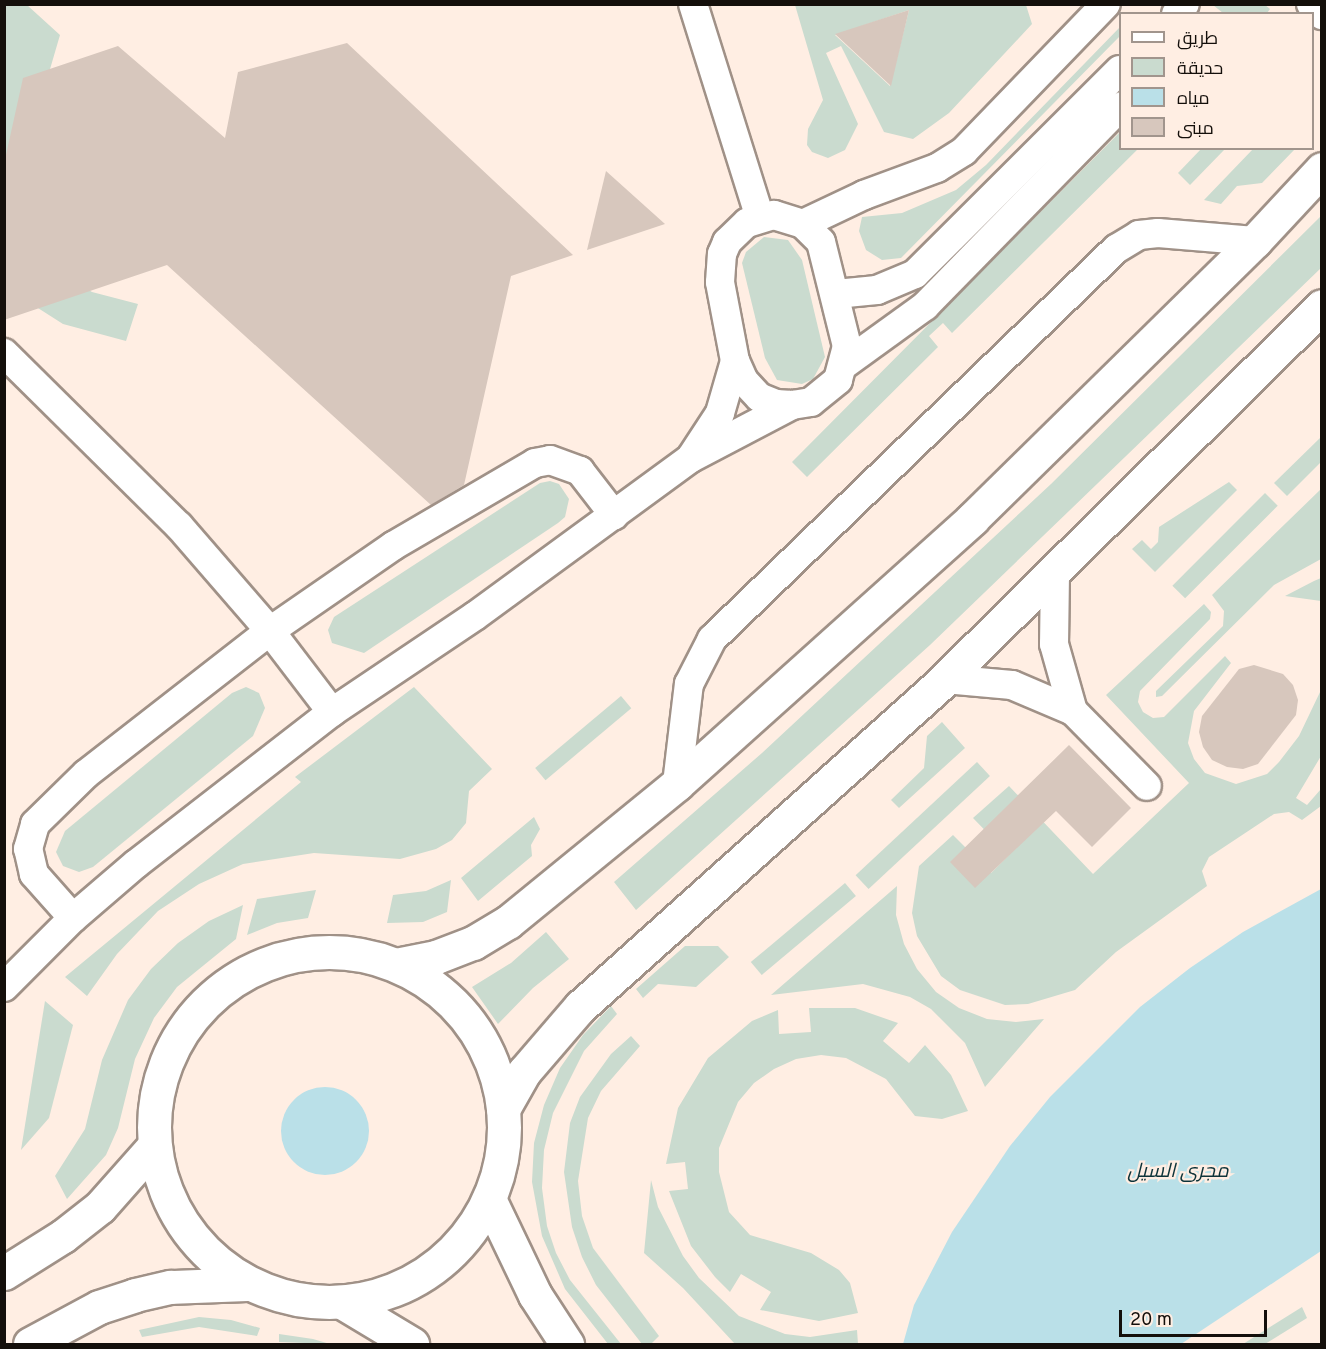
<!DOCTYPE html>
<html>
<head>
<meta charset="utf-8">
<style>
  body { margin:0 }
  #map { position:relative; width:1326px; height:1349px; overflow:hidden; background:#ffeee3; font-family:Overpass,Cairo,sans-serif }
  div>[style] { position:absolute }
  .green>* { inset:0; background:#cadbcf; transform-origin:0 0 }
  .water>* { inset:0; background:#bae0e8 }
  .round { border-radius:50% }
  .building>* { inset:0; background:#d7c7bd }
  .roads { filter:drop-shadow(2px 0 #a09187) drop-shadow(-2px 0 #a09187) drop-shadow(0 2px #a09187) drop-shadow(0 -2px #a09187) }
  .lane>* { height:28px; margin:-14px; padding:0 14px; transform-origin:14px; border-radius:14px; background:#fff }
  .street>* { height:33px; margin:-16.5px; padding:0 16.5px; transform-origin:16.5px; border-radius:16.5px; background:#fff }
  .street>.ring { margin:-16.5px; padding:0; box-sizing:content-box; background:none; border:33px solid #fff; border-radius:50% }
  span { translate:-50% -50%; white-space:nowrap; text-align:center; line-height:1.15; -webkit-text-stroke:4.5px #ffeee3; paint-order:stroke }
  .water-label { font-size:20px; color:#0d3339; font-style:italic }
  .frame { position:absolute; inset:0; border:6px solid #140f0b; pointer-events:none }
  .legend { position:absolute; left:1119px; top:12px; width:195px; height:138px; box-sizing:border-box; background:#ffeee3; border:2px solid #a1958d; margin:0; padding:8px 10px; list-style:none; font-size:18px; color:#140f0b }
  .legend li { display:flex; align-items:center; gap:12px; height:30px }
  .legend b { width:30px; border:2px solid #a1958d }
  .scale { position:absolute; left:1119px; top:1310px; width:148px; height:27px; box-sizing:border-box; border:3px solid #140f0b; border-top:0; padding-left:8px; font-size:18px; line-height:21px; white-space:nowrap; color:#140f0b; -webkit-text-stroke:4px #ffeee3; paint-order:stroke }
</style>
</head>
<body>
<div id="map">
  <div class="green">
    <div style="clip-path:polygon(4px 5px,27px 5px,60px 35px,48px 76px,71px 279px,92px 292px,138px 304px,126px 341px,63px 324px,5px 287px)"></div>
    <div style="clip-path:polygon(evenodd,795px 5px,1026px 5px,1032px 24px,949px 113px,913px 139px,884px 132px,841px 46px,826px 53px,858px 124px,845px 150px,828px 158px,812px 152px,807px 145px,808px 129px,823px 100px,795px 5px,909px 10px,890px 86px,835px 35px,909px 10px)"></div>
    <div style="clip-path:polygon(1213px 5px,1265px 5px,1270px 9px,1267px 13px,1223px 13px)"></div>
    <div style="clip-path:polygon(1120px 27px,1120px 36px,901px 258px,882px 260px,866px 250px,859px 231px,862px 217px,902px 213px,956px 190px,986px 165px)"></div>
    <div style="clip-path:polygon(1120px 132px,1120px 148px,1138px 149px,952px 333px,943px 323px,929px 336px,938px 347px,807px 477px,792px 462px)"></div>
    <div style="clip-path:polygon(1202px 148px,1225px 149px,1190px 185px,1178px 173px)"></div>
    <div style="clip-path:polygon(1253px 149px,1295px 149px,1262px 183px,1237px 186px,1221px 204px,1204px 200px)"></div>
    <div style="clip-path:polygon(1321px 216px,1321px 268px,930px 645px,636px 910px,614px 882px,762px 753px,1051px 484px)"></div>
    <div style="clip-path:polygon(764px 237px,788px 240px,802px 260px,825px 357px,813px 379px,802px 384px,777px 380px,765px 358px,742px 263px,746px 252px)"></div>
    <div style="clip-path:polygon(1321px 437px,1321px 462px,1287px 496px,1274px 483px)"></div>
    <div style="clip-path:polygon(550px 481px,559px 484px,569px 499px,565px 517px,558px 523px,364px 653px,332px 643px,328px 630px,334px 617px,540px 483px)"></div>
    <div style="clip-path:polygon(1229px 482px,1237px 490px,1155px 572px,1132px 549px,1142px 540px,1151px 549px,1158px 542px,1159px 527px)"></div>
    <div style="clip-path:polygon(1321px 489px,1321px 559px,1274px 585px,1162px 696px,1156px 697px,1156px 691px,1223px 626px,1224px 611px,1212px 595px)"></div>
    <div style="left:1265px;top:493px;width:18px;height:131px;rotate:45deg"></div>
    <div style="clip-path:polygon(1321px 578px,1321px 601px,1285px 596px,1314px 581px)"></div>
    <div style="clip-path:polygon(1204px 604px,1211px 612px,1210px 619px,1140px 691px,1138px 702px,1143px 712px,1153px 718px,1164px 717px,1225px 656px,1231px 663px,1194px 711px,1188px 743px,1194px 759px,1205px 773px,1236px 784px,1267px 774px,1279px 762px,1299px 736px,1321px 690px,1321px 756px,1296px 798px,1307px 805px,1321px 789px,1321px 806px,1302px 820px,1289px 812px,1274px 814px,1209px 857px,1202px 871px,1207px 886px,1116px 952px,1075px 990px,1028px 1004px,1005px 1005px,960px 990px,941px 976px,917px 936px,912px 913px,919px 866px,953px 835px,991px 873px,1009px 855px,973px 818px,1009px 786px,1093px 874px,1189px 783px,1106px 695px)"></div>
    <div style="clip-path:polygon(246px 687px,259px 693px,265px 708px,253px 736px,93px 867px,79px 872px,63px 866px,56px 852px,65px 831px,232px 693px)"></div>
    <div style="clip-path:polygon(414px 687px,492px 769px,469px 791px,466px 823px,452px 840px,436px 849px,400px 859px,314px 853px,243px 864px,199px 884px,158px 911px,117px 954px,87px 996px,65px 977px,301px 782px,295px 777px)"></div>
    <div style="left:621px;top:696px;width:16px;height:112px;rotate:50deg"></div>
    <div style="clip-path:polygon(942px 722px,965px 748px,899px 808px,891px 800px,924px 768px,927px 736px)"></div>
    <div style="left:977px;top:762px;width:19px;height:166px;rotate:47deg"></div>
    <div style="clip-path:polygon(534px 817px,540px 829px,531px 845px,532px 856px,478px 901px,461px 878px)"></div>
    <div style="clip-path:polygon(451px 880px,447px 912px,423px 922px,387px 923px,393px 895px,426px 891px)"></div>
    <div style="left:845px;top:883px;width:17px;height:123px;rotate:50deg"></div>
    <div style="clip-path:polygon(897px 886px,896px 915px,904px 944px,917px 969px,936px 992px,959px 1008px,987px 1019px,1016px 1022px,1044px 1019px,985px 1087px,965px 1043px,931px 1009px,910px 997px,863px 984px,771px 995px)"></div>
    <div style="clip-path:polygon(316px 890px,308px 918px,277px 923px,247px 935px,257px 899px)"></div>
    <div style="clip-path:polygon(243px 905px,236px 939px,177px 987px,154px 1018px,135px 1059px,118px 1128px,106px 1155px,67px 1199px,55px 1176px,85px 1129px,102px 1060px,128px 1000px,151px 969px,178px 943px,209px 921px)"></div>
    <div style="clip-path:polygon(546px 932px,569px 959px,533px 988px,498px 1024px,472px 987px,511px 963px)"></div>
    <div style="clip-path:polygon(685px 946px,718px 946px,729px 957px,696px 987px,658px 984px,643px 998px,636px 989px)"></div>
    <div style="clip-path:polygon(45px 1001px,73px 1025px,49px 1118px,21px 1150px)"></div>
    <div style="clip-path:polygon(611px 1006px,617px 1014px,584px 1051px,553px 1113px,544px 1150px,542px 1188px,547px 1226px,556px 1253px,570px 1280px,621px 1344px,608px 1344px,565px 1289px,542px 1236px,532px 1182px,534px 1143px,544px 1105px,560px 1068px,583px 1035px)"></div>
    <div style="clip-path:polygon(809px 1008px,855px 1008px,898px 1023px,883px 1041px,909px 1063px,925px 1045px,951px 1075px,968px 1111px,942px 1119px,915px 1116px,886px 1079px,846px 1058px,821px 1055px,796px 1059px,774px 1069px,754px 1083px,738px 1102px,719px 1148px,719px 1172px,729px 1212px,750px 1235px,811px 1253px,839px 1270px,850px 1283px,858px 1313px,819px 1321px,760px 1310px,771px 1292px,741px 1274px,730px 1292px,715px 1277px,691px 1246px,669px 1191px,688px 1189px,685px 1162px,666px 1164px,678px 1108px,708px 1058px,752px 1021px,778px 1010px,779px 1034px,811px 1032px)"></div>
    <div style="clip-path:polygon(631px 1036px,640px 1046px,601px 1091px,588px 1118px,578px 1181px,582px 1216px,593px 1248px,659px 1336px,651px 1344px,642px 1344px,596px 1285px,582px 1257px,572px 1227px,564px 1172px,570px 1123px,580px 1097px,611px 1054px)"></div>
    <div style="clip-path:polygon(651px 1180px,658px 1207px,683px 1256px,699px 1278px,739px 1316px,785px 1334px,810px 1337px,857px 1330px,858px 1344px,735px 1344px,683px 1288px,644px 1253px)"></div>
    <div style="clip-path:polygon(1302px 1307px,1307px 1318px,1265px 1344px,1243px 1344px)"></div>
    <div style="clip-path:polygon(199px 1317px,231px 1320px,260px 1328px,257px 1336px,199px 1327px,142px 1337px,139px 1330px)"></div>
    <div style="clip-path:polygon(279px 1334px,313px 1339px,330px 1344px,279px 1342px)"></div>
  </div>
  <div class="water">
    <div style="clip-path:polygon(1321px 889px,1321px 1251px,1181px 1344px,903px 1344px,914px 1305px,952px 1232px,1010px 1146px,1050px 1097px,1140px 1007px,1190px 968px,1243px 932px)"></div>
    <div class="round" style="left:281px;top:1087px;width:88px;height:88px"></div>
  </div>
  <div class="building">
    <div style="clip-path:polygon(909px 10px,891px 86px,835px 34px)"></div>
    <div style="clip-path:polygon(347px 43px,573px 255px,511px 276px,464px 485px,431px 505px,167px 265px,4px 320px,4px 164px,23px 78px,118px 46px,225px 138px,238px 72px)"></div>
    <div style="clip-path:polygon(606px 171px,665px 224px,587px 250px)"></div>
    <div style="clip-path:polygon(1254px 665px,1283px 674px,1293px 685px,1298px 700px,1296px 715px,1258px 764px,1243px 769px,1227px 767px,1212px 760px,1203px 747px,1199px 732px,1202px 716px,1239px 669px)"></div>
    <div style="clip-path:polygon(1069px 745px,1131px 808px,1092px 847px,1056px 811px,975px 888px,950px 862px)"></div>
  </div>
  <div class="roads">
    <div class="lane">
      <div style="left:693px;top:4px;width:224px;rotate:72.6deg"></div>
      <div style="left:1311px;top:4px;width:16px;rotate:45deg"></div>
      <div style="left:1176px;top:14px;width:13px;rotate:-48deg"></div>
      <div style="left:774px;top:215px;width:30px;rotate:17deg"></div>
      <div style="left:803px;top:224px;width:25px;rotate:45deg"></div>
      <div style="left:821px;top:242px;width:107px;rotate:76deg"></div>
      <div style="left:847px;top:346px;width:35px;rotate:105deg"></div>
      <div style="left:838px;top:380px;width:35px;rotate:141deg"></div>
      <div style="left:811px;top:402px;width:19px;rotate:171deg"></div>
      <div style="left:792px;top:405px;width:16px;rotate:-176deg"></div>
      <div style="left:776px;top:404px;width:18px;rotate:-158deg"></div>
      <div style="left:759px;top:397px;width:22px;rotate:-133deg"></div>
      <div style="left:744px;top:381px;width:22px;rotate:-114deg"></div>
      <div style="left:735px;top:361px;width:80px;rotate:-100.8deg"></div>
      <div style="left:720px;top:282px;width:28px;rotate:-86deg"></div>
      <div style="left:722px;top:254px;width:13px;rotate:-67deg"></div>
      <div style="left:727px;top:242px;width:28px;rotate:-44deg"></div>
      <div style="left:747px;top:223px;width:28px;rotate:-17deg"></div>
      <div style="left:803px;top:224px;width:68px;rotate:-25.4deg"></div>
      <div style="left:864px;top:195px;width:78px;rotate:-20.3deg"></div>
      <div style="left:937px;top:168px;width:32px;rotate:-32deg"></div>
      <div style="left:964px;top:151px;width:204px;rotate:-46deg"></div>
      <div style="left:836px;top:294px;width:41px;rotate:-5.6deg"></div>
      <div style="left:877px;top:290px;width:41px;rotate:-22.8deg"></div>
      <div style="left:915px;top:274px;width:289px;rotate:-44.9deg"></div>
      <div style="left:4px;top:353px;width:246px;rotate:44.7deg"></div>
      <div style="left:179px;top:526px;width:139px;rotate:49.1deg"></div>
      <div style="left:270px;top:631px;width:102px;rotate:52.6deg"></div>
      <div style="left:845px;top:364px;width:99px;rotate:-35.9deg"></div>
      <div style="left:925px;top:306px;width:279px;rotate:-45.6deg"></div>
      <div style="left:692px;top:456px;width:51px;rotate:-56.9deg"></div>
      <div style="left:720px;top:413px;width:54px;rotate:-73.9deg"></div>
      <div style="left:1055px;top:574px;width:70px;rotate:90.8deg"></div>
      <div style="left:1054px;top:644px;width:70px;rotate:74.2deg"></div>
      <div style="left:945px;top:679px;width:67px;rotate:5.1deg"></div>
      <div style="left:1012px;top:685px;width:66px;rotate:23.1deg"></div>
      <div style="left:1073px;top:711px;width:105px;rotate:45.4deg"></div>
      <div style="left:677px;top:784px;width:101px;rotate:-83.2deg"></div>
      <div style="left:689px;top:684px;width:51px;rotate:-62.9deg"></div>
      <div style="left:712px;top:639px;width:562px;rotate:-43.99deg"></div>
      <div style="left:1116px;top:249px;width:27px;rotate:-31deg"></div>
      <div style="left:1139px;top:235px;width:19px;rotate:-6deg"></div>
      <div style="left:1158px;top:233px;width:97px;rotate:4.7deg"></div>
      <div style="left:73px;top:918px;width:59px;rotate:-131.6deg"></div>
      <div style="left:34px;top:874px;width:26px;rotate:-103deg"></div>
      <div style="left:28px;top:849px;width:26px;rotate:-74deg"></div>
      <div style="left:35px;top:824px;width:71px;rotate:-44.4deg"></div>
      <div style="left:86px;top:774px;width:233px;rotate:-37.9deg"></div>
      <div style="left:270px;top:631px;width:150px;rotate:-34.6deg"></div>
      <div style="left:393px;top:546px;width:164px;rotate:-30.3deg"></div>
      <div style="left:535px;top:463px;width:15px;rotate:-11deg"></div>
      <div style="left:550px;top:460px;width:32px;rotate:20deg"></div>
      <div style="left:580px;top:471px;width:56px;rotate:52.3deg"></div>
      <div style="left:4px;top:987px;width:98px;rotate:-45deg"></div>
      <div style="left:73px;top:918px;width:83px;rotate:-40.6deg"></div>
      <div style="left:136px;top:864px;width:248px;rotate:-37.8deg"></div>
      <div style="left:332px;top:712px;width:172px;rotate:-33.9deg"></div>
      <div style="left:475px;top:616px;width:268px;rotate:-36.2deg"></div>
      <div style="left:691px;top:458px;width:114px;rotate:-27.7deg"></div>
    </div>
    <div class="street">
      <div class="ring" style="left:154px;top:952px;width:317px;height:317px"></div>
      <div style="left:396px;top:965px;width:41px;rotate:-11.3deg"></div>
      <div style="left:436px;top:957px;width:40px;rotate:-21deg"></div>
      <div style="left:473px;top:943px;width:41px;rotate:-31deg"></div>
      <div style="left:508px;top:922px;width:218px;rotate:-39.2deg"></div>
      <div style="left:677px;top:784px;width:397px;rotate:-41.9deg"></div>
      <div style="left:972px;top:519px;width:397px;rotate:-44.5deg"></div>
      <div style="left:1255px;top:241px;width:98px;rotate:-47.1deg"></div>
      <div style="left:503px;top:1109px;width:43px;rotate:-60.4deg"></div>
      <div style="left:524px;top:1072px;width:86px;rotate:-49.3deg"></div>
      <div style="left:580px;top:1007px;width:491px;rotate:-41.9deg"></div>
      <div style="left:945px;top:679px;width:530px;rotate:-44.69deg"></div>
      <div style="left:489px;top:1199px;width:106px;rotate:64.4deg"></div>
      <div style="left:535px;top:1295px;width:59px;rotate:56.9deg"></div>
      <div style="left:4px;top:1273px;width:70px;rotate:-32.1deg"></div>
      <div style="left:63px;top:1236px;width:47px;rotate:-38.1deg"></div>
      <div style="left:100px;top:1207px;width:81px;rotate:-48.5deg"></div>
      <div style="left:342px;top:1302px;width:82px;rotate:31deg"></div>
      <div style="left:30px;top:1344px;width:78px;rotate:-28.2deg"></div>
      <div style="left:99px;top:1307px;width:38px;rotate:-18deg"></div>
      <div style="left:135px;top:1295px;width:37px;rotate:-13deg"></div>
      <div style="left:171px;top:1287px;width:79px;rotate:-2.2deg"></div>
    </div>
  </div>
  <div class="water-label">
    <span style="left:1178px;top:1172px">مجرى السيل</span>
  </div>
  <div class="frame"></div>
  <ul class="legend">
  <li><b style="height:8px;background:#fff"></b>طريق</li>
  <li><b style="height:16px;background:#cadbcf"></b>حديقة</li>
  <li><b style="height:16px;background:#bae0e8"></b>مياه</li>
  <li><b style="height:16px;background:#d7c7bd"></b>مبنى</li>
  </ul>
  <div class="scale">20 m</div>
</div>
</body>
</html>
